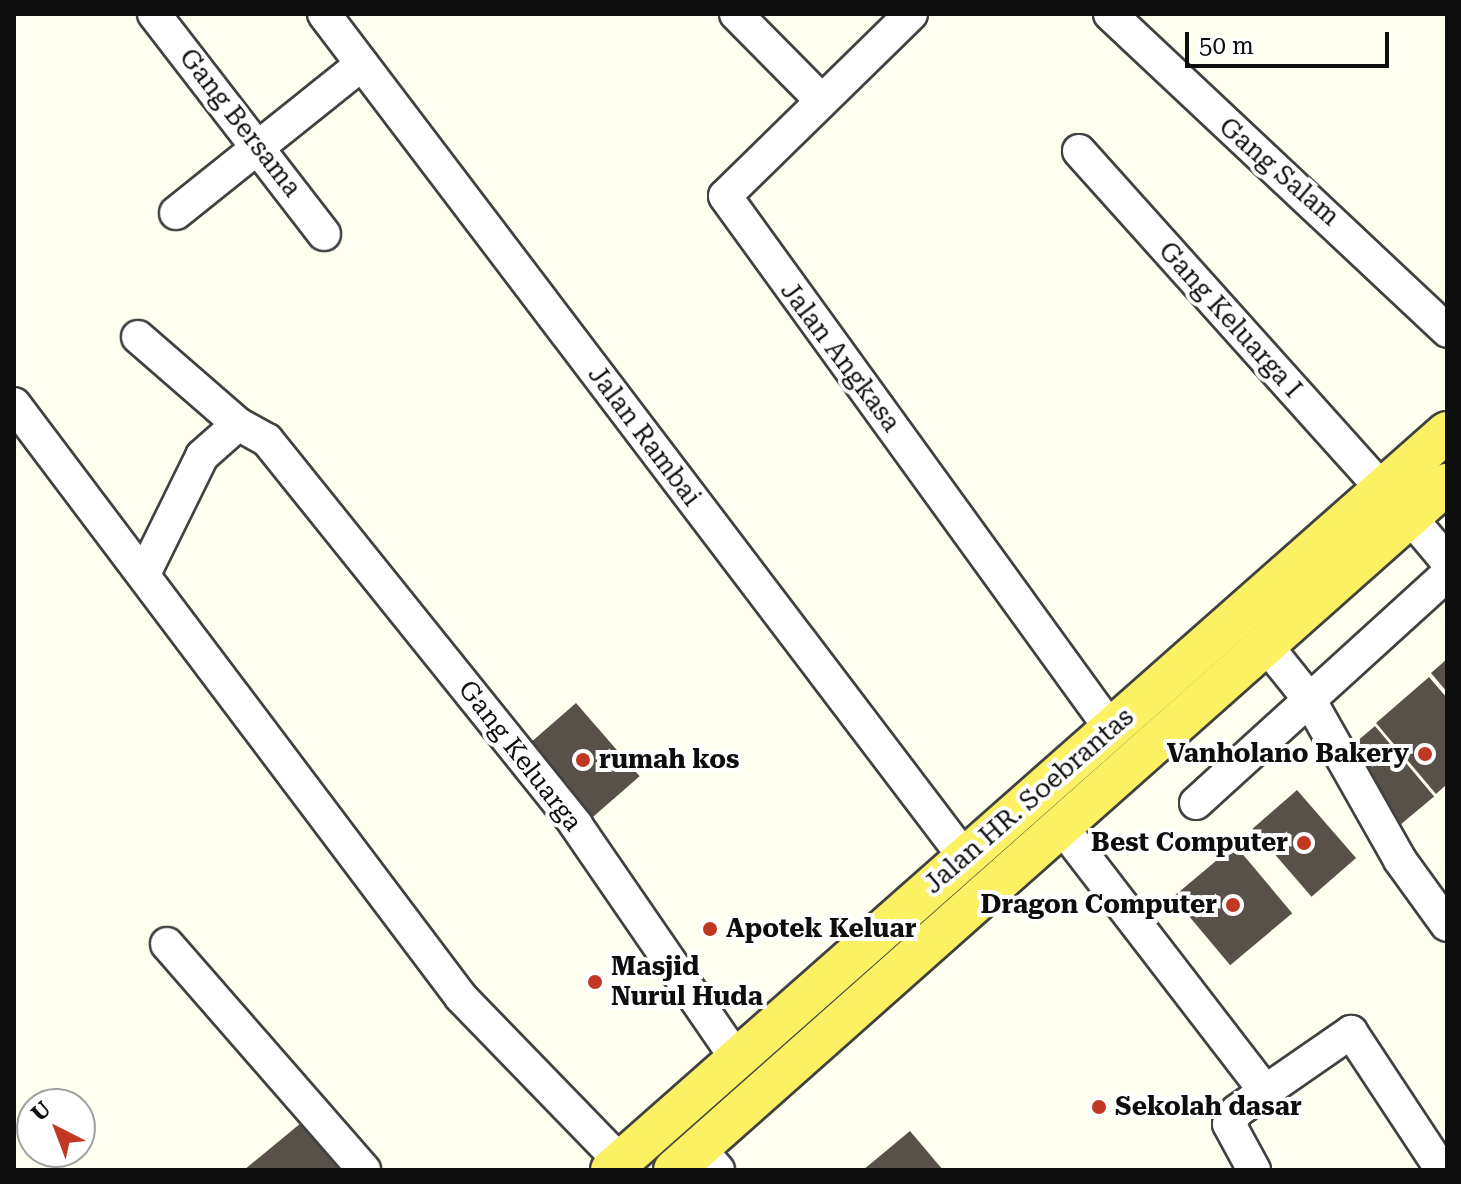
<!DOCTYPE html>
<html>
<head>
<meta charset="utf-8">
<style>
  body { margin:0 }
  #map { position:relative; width:1461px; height:1184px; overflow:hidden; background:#ffffef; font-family:"Roboto Serif",serif }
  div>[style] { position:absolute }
  .building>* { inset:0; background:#57514a; transform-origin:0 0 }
  .roads { filter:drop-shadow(2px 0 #414141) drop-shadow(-2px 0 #414141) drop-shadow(0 2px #414141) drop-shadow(0 -2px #414141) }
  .minor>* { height:32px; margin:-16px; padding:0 16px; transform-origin:16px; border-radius:16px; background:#fff }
  .major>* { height:40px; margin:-20px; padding:0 20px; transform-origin:20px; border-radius:20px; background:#fbf163 }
  .dots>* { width:22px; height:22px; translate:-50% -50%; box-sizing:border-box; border:4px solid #fff; border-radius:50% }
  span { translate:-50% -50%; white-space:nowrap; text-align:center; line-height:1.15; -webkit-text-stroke:8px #fff; paint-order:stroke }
  .street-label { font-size:26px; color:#0e0e0e }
  .poi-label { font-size:26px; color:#0e0e0e; font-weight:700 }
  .right { translate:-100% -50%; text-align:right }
  .left { translate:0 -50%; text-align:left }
  .frame { position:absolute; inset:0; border:16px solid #0e0e0e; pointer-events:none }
  .north { position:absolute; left:16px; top:1088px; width:80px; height:80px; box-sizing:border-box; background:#fff; border:2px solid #9f9f9f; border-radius:50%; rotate:318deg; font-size:22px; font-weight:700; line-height:32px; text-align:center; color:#0e0e0e }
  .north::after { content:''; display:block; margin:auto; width:28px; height:36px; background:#c13722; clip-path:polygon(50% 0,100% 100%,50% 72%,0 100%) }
  .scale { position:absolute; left:1185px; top:32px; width:204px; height:36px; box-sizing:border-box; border:4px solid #0e0e0e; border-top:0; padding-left:10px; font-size:24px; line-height:28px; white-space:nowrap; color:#0e0e0e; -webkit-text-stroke:6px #fff; paint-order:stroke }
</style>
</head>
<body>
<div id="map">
  <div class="building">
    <div style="clip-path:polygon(1447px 659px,1447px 692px,1431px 673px)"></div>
    <div style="clip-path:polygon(1429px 677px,1447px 698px,1447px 784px,1436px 794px,1376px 723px)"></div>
    <div style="left:576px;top:703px;width:97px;height:62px;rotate:49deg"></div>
    <div style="left:1375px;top:726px;width:92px;height:43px;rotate:50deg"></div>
    <div style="left:1297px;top:790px;width:90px;height:59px;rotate:49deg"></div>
    <div style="left:1235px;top:845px;width:89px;height:81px;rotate:50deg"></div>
    <div style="clip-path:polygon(301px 1123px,345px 1170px,244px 1170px)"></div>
    <div style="clip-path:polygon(910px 1131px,943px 1170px,863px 1170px)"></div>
  </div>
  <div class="roads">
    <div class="minor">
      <div style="left:154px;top:14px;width:278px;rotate:52.3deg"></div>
      <div style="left:324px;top:14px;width:1060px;rotate:52.78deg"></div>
      <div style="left:736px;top:14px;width:122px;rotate:45.3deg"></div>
      <div style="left:911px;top:14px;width:260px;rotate:135.6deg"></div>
      <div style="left:725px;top:196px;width:658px;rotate:54.09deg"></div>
      <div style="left:1110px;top:14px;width:463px;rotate:43.2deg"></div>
      <div style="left:1079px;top:151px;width:454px;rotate:48.1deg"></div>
      <div style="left:176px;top:213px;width:238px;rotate:-38.7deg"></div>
      <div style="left:138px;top:337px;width:133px;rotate:41deg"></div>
      <div style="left:14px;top:404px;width:743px;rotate:52.99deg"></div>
      <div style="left:461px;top:997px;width:230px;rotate:45.9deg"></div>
      <div style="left:1410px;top:517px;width:57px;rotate:49.9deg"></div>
      <div style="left:144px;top:574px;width:131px;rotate:-63.8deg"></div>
      <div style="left:202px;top:456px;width:48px;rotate:-41.6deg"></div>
      <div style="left:238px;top:424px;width:33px;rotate:29deg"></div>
      <div style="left:267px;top:440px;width:494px;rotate:51.2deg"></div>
      <div style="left:576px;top:825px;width:284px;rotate:55.5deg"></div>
      <div style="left:1265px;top:644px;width:70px;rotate:51.3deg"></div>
      <div style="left:1309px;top:699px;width:185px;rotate:60.5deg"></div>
      <div style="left:1400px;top:860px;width:80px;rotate:54.1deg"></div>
      <div style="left:1196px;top:803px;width:339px;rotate:-42.3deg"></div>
      <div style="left:1061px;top:826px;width:334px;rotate:52.4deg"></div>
      <div style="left:167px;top:944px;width:300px;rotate:48.9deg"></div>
      <div style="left:699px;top:1148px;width:29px;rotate:49deg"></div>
      <div style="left:1254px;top:1170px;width:52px;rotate:-118.5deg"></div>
      <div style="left:1229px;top:1124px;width:15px;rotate:-58deg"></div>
      <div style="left:1237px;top:1111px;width:139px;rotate:-34.7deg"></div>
      <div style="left:1351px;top:1032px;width:165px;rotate:56.6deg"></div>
    </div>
    <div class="major">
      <div style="left:611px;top:1170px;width:1115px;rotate:-41.44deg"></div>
      <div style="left:674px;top:1170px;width:1034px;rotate:-41.59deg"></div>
    </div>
  </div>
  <div class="dots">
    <div style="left:1425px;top:754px;background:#c13722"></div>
    <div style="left:583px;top:760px;background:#c13722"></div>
    <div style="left:1304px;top:843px;background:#c13722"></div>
    <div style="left:1233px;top:905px;background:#c13722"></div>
    <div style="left:710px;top:929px;background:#c13722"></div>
    <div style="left:595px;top:982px;background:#c13722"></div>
    <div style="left:1099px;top:1107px;background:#c13722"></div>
  </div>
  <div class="street-label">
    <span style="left:240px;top:123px;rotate:52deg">Gang Bersama</span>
    <span style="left:1279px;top:172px;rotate:41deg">Gang Salam</span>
    <span style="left:1230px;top:320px;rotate:48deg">Gang Keluarga I</span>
    <span style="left:840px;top:357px;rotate:53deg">Jalan Angkasa</span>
    <span style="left:644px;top:436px;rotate:53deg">Jalan Rambai</span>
    <span style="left:520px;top:756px;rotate:52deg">Gang Keluarga</span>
    <span style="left:1029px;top:801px;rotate:-41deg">Jalan HR. Soebrantas</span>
  </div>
  <div class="poi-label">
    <span class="right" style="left:1409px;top:754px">Vanholano Bakery</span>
    <span class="left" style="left:599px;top:760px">rumah kos</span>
    <span class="right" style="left:1288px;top:843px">Best Computer</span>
    <span class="right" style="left:1217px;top:905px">Dragon Computer</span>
    <span class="left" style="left:726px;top:929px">Apotek Keluar</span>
    <span class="left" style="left:611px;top:982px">Masjid<br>Nurul Huda</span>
    <span class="left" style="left:1115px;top:1107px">Sekolah dasar</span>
  </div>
  <div class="frame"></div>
  <div class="north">U</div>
  <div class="scale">50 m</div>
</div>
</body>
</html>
